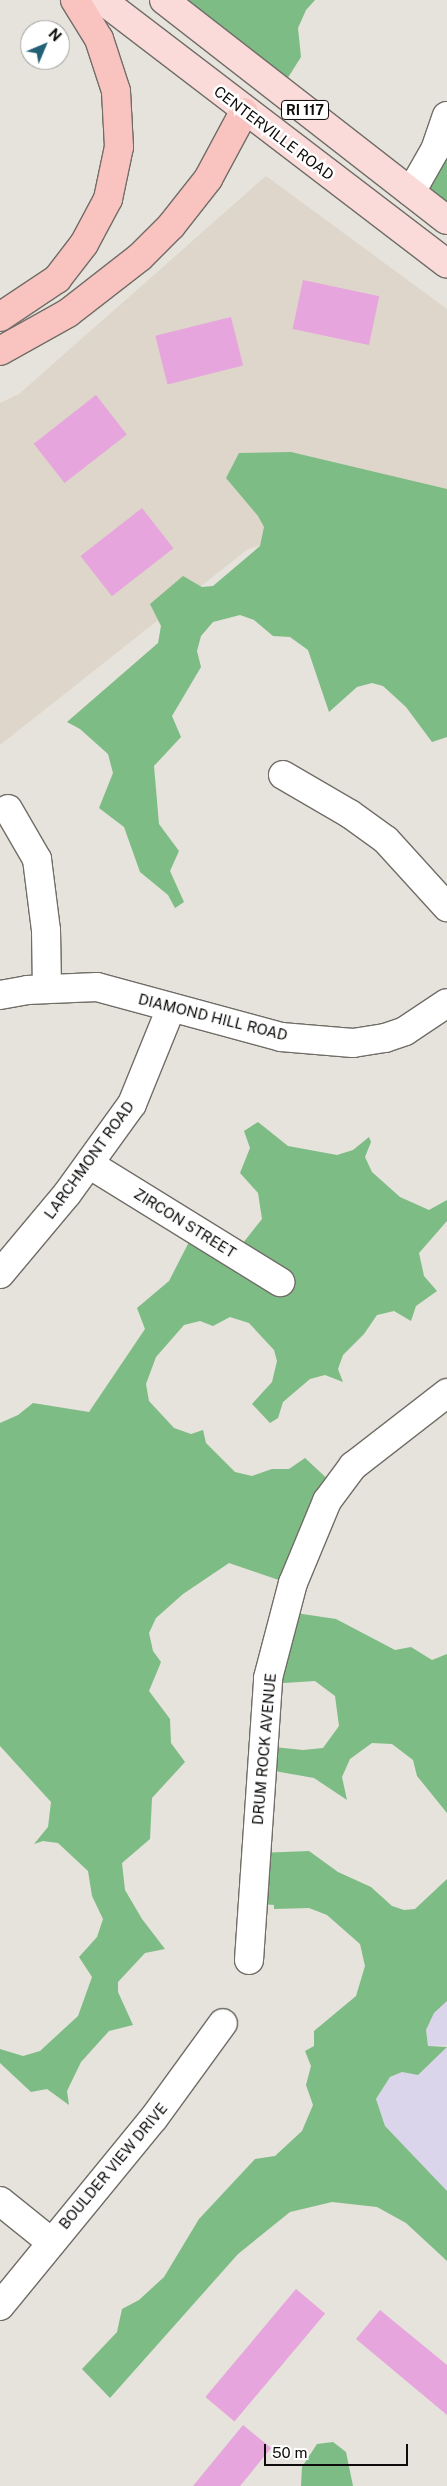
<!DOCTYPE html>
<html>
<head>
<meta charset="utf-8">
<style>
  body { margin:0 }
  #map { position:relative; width:447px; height:2486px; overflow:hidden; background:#e6e2dc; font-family:"Public Sans",sans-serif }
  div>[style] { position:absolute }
  .built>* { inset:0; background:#ded6ca }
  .industrial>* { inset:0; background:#dbd5eb }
  .forest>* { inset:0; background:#7dbc84 }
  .building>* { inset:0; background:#e6a5dc; transform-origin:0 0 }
  .roads { filter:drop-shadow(1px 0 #706d67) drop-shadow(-1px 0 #706d67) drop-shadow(0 1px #706d67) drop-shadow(0 -1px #706d67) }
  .minor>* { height:28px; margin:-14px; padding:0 14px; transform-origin:14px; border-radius:14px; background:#fff }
  .major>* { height:28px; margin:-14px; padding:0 14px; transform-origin:14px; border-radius:14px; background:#fbdbd9 }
  .highway>* { height:28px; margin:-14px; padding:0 14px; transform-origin:14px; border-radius:14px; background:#f9c3c0 }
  span { translate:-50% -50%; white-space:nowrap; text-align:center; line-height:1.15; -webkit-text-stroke:5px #fff; paint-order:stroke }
  .shield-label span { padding:1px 4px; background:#fff; border:1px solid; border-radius:4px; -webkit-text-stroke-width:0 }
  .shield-label { font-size:14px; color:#0e0c0a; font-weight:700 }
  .street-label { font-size:15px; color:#0e0c0a }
  .north { position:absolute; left:20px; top:20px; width:50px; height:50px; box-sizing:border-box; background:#fff; border:1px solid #9f9e9d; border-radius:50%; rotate:45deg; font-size:14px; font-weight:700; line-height:20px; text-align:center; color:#0e0c0a }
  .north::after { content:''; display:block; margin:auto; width:18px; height:22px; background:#226076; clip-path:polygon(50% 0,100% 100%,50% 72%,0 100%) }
  .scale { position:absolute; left:264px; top:2444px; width:144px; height:22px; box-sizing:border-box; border:2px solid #0e0c0a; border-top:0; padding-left:6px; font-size:15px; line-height:18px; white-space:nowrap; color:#0e0c0a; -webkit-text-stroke:4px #fff; paint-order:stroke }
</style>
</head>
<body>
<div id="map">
  <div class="built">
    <div style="clip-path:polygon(266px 176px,447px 309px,447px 492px,248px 549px,0 745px,0 403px,19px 394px)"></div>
  </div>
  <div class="industrial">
    <div style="clip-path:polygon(447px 2001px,447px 2045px,428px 2046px,426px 2030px,434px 2013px)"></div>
    <div style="clip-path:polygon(447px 2047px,447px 2191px,385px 2126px,376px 2099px,390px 2077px,402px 2072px,418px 2075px)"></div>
  </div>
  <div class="forest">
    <div style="clip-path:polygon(178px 0,315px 0,306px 10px,298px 28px,301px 57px,282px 87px)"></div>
    <div style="clip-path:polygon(447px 123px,447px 216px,416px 192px)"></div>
    <div style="clip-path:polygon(291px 452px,447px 489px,447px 737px,432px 742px,406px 707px,383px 686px,372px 683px,357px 687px,329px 712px,308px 650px,290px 637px,273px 636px,254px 620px,240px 615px,213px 622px,201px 636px,197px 651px,201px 667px,172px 716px,181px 737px,154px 766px,159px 824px,179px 851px,170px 871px,184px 902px,175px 908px,168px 895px,140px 872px,124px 827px,99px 808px,113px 773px,108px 754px,80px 729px,67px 722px,158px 643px,161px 626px,150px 604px,183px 576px,202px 587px,213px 586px,260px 546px,264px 527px,258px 516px,226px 478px,239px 453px)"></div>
    <div style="clip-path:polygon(258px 1122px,288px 1146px,337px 1155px,353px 1150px,369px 1137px,371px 1142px,365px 1157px,372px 1172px,400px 1197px,429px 1210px,447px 1200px,447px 1221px,419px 1253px,424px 1276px,437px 1291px,416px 1306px,411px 1321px,394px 1311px,377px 1315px,364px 1334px,343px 1355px,338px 1369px,343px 1382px,325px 1375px,310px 1379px,283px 1402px,278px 1418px,270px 1423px,252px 1404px,272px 1382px,277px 1361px,274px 1350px,249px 1323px,230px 1317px,213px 1326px,200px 1321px,184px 1325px,156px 1357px,146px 1384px,149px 1401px,174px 1428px,191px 1434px,203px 1430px,206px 1443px,235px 1472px,252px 1476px,272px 1469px,289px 1469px,305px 1458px,334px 1485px,293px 1585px,229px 1563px,183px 1594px,156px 1618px,149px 1633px,153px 1651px,161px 1662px,149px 1691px,170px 1719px,171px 1743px,185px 1762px,152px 1798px,150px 1839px,122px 1863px,125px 1890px,142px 1919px,165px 1949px,145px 1953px,118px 1982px,118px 1992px,133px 2025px,109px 2031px,81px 2062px,67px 2091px,69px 2105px,47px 2089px,31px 2092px,0 2063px,0 2049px,23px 2056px,40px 2051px,78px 2016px,92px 1977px,79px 1957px,97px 1937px,103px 1919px,92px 1896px,88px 1871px,58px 1843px,43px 1841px,34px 1844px,48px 1827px,51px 1802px,0 1746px,0 1423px,18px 1415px,33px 1403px,89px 1412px,145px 1329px,137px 1308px,169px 1281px,189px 1242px,243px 1243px,262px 1219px,258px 1193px,240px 1173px,250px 1148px,244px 1131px)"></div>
    <div style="clip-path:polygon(289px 1612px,336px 1619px,395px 1650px,411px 1647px,432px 1660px,447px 1654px,447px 1813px,417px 1776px,413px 1760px,392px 1744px,372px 1743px,350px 1759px,342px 1777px,347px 1800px,314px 1778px,263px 1769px,264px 1746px,303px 1750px,323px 1748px,339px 1726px,335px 1696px,315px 1681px,268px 1684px)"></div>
    <div style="clip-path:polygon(309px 1851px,338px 1872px,371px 1887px,392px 1906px,404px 1910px,415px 1909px,447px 1879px,447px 2001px,434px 2013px,426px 2030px,428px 2046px,447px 2047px,418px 2075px,402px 2072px,390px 2077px,376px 2099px,385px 2126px,447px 2191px,447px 2261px,406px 2223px,377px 2207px,332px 2202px,290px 2212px,238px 2254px,110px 2398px,82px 2369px,117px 2332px,122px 2309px,139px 2300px,164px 2277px,199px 2219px,255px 2159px,275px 2156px,302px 2131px,313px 2105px,306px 2085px,311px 2066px,305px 2051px,314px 2046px,314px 2031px,356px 1996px,365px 1966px,360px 1944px,327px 1915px,309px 1908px,274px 1909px,274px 1905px,251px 1903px,258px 1853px)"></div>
    <div style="clip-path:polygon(333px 2442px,346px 2452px,353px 2486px,301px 2486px,302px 2467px,317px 2444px)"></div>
  </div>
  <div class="building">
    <div style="left:303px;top:280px;width:78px;height:50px;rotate:12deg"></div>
    <div style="left:231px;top:317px;width:50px;height:78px;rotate:76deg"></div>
    <div style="left:96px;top:395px;width:50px;height:79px;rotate:52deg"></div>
    <div style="left:142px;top:508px;width:51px;height:78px;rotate:52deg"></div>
    <div style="left:296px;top:2289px;width:38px;height:141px;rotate:40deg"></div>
    <div style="clip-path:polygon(380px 2310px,447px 2365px,447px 2415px,356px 2339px)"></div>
    <div style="clip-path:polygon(243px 2425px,271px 2448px,240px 2486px,193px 2486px)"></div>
  </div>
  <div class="roads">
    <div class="minor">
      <div style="left:411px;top:192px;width:48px;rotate:-60.3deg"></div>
      <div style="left:435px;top:150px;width:36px;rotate:-71deg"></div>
      <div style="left:283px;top:775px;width:78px;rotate:30.2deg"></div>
      <div style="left:350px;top:814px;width:44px;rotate:35.8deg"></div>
      <div style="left:386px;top:840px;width:91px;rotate:47.7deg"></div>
      <div style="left:8px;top:809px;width:58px;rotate:59.9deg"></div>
      <div style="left:37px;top:859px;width:72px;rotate:82.8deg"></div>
      <div style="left:46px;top:930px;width:58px;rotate:89deg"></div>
      <div style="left:0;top:995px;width:27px;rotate:-10deg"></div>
      <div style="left:27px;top:990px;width:70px;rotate:-2.5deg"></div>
      <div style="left:97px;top:987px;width:191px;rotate:15.2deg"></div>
      <div style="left:281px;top:1037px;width:72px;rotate:4.8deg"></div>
      <div style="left:353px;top:1043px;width:32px;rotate:-9deg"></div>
      <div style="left:385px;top:1038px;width:21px;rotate:-19deg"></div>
      <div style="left:405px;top:1031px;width:50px;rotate:-33.7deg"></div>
      <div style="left:89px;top:1164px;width:225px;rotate:31.7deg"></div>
      <div style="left:0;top:1274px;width:104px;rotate:-50.1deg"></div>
      <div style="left:67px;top:1194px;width:111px;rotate:-54.2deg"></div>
      <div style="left:132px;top:1104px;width:104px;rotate:-67.9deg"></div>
      <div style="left:249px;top:1960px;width:283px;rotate:-86.1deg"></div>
      <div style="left:268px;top:1678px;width:98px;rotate:-75.3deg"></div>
      <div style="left:293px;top:1583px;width:89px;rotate:-67.5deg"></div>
      <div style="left:327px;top:1501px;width:44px;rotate:-53.4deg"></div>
      <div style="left:353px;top:1466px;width:119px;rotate:-37.8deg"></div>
      <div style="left:0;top:2201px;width:65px;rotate:38.8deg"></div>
      <div style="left:0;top:2306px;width:243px;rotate:-50.7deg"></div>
      <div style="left:154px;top:2118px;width:117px;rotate:-54deg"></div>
    </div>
    <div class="major">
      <div style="left:102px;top:0;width:434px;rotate:37.4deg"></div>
      <div style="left:164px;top:0;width:358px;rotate:37.9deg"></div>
    </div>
    <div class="highway">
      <div style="left:0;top:317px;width:69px;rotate:-33.7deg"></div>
      <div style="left:57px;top:279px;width:44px;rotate:-52.4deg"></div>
      <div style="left:84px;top:244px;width:51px;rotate:-61.9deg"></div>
      <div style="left:108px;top:199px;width:53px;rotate:-78.1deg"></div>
      <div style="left:119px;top:147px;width:56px;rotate:-93.1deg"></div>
      <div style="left:116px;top:91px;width:55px;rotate:-108.1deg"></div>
      <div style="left:99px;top:39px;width:46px;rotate:-121.6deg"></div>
      <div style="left:0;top:351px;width:78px;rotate:-29.2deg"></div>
      <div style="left:68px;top:313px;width:91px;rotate:-37.9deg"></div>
      <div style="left:140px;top:257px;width:44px;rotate:-45deg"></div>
      <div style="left:171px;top:226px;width:60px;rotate:-51.8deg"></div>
      <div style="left:208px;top:179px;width:76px;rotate:-61.8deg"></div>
    </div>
  </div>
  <div class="shield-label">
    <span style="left:305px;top:110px">RI 117</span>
  </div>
  <div class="street-label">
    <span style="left:274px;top:133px;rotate:37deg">CENTERVILLE ROAD</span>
    <span style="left:213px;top:1017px;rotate:14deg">DIAMOND HILL ROAD</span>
    <span style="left:89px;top:1160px;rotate:-54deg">LARCHMONT ROAD</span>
    <span style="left:185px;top:1223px;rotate:32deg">ZIRCON STREET</span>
    <span style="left:264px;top:1749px;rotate:-85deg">DRUM ROCK AVENUE</span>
    <span style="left:113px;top:2166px;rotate:-50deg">BOULDER VIEW DRIVE</span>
  </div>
  <div class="north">N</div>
  <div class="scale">50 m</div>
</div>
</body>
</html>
